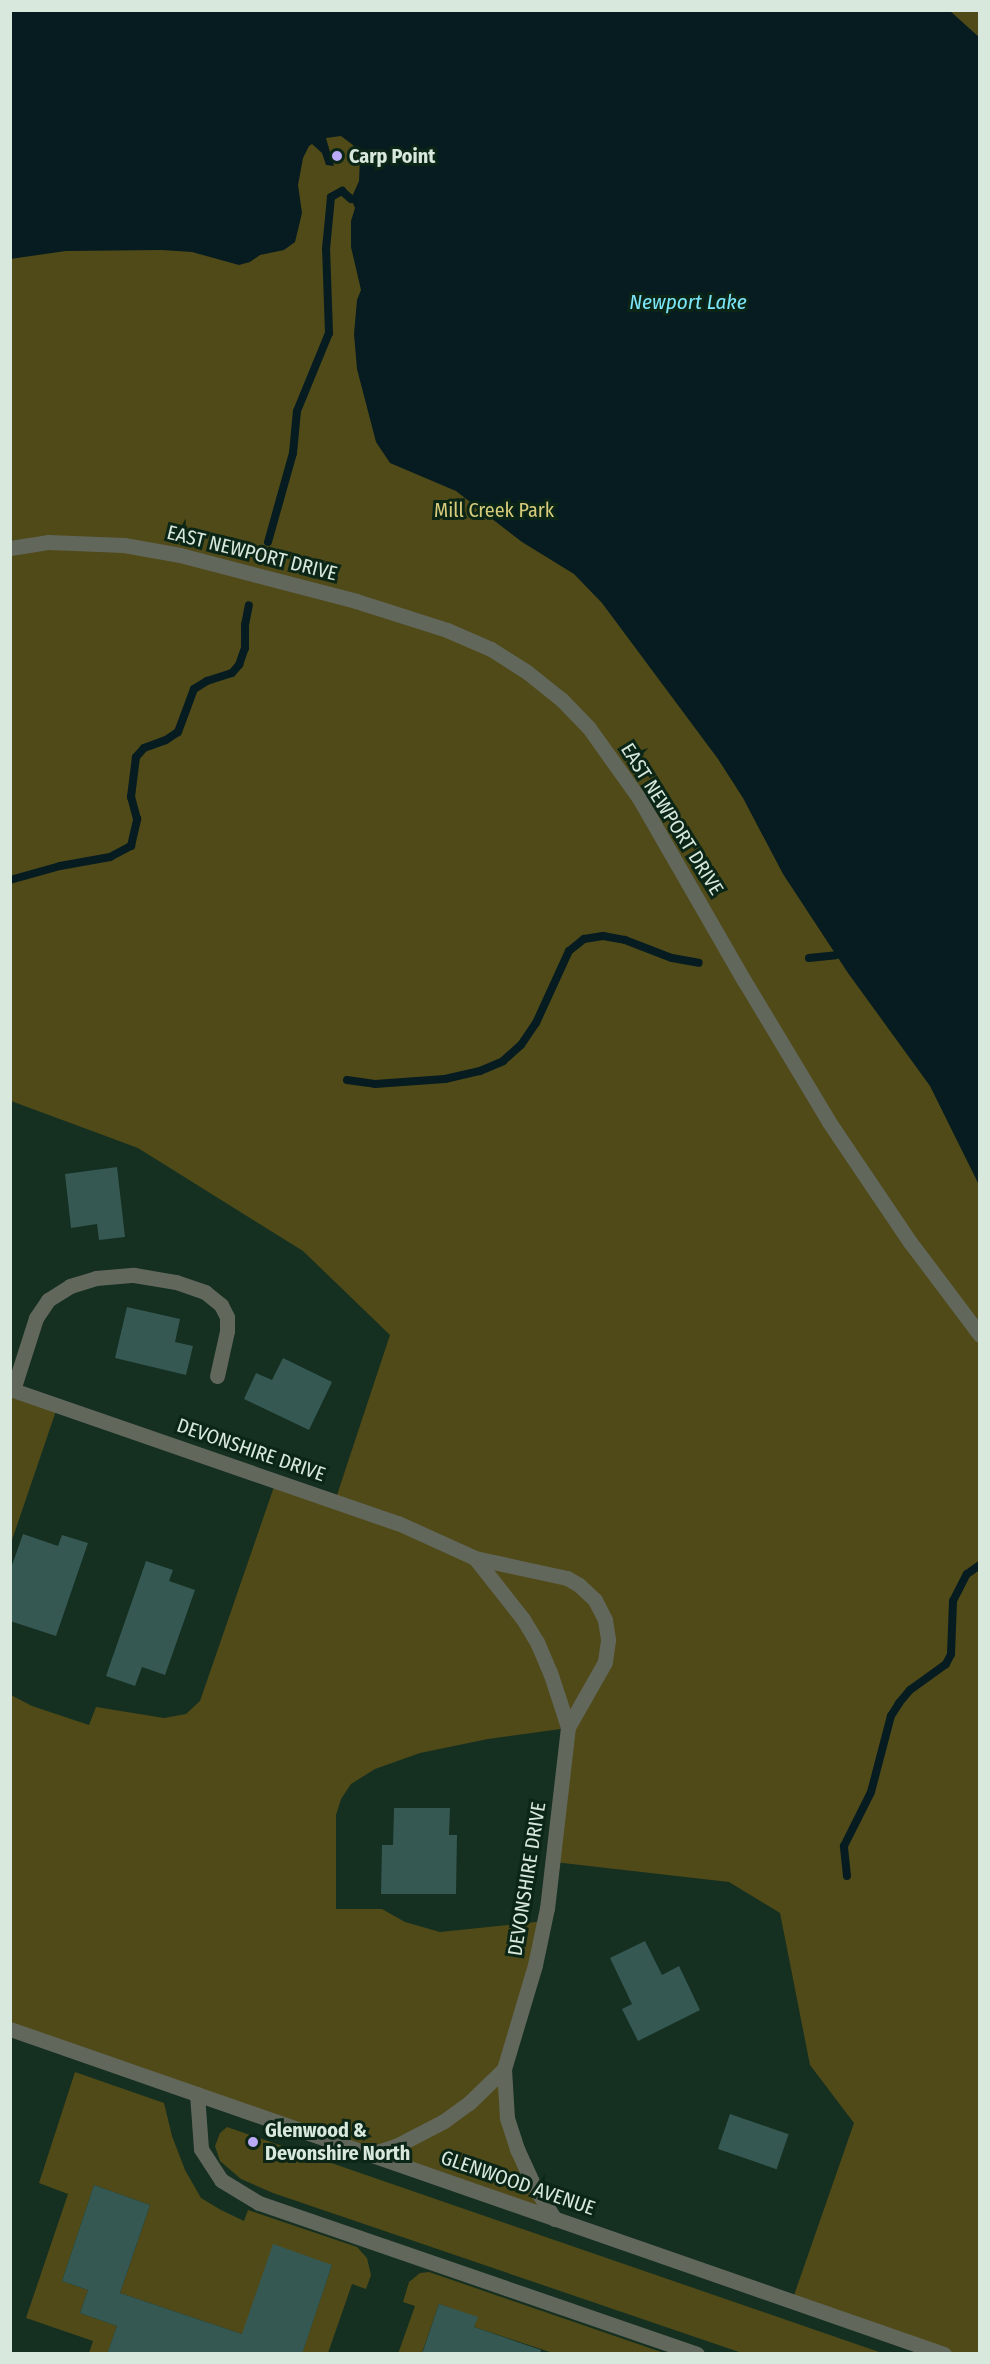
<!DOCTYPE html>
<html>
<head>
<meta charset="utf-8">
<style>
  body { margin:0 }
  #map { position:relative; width:990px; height:2364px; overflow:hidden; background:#152f20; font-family:"Fira Sans Condensed",sans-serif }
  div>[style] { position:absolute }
  .green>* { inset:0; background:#504a18 }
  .water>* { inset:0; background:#061c20 }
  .stream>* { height:8px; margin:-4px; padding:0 4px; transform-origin:4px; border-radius:4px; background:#061c20 }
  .building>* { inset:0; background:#355853; transform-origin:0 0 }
  .minor>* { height:15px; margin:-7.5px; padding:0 7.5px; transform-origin:7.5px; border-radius:7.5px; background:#62675c }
  .dots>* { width:16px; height:16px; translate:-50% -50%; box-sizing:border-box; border:3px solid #0b2516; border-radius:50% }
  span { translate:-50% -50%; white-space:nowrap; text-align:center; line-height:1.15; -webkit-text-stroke:6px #0b2516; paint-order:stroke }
  .poi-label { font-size:20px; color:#d8e8dd; font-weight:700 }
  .left { translate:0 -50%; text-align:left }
  .park-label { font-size:20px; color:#d7cc7c }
  .street-label { font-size:20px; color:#d8e8dd }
  .water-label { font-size:21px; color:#7ce6fb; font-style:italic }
  .frame { position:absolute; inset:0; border:12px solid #d8e8dd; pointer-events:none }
</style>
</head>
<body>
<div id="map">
  <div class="green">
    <div style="clip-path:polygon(11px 11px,979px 11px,979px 2353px,944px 2353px,792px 2301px,854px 2123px,810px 2065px,780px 1913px,729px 1882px,554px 1862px,568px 1728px,488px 1739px,420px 1753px,375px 1769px,351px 1784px,341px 1799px,336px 1815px,336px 1909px,382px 1909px,405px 1922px,440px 1932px,545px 1921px,504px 2069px,507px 2118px,555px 2219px,11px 2029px,11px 1695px,32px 1706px,89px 1725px,96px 1707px,164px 1718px,186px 1714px,200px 1701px,276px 1481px,335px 1501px,390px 1335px,303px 1251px,138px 1148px,11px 1101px)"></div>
    <div style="clip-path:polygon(11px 1389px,58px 1405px,11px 1543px)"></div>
    <div style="clip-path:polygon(75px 2072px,164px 2103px,172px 2136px,185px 2170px,201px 2198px,221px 2210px,244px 2221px,248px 2210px,357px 2247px,367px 2258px,371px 2275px,366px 2289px,352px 2284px,328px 2353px,302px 2353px,332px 2265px,242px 2334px,120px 2293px,150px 2205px,94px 2185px,62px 2281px,88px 2290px,80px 2313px,117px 2326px,108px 2352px,110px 2353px,89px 2353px,93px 2341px,26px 2318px,68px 2194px,39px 2183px)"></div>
    <div style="clip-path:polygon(227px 2127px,882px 2353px,742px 2353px,273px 2193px,241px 2179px,220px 2161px,215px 2146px,220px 2133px)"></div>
    <div style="clip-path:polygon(429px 2272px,664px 2353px,553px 2353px,474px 2327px,477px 2318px,439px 2304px,422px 2353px,398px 2354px,415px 2306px,403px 2302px,409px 2282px,420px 2273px)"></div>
  </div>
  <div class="water">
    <div style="clip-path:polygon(949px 10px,980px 38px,979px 1185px,930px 1086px,848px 973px,783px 874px,743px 798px,718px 759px,602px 603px,574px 574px,522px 542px,456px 491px,390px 463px,376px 442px,357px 369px,354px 334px,357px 300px,361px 290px,351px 247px,351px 221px,355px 208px,351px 199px,359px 181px,360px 158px,353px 145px,341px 136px,326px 138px,334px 166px,326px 165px,322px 153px,312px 144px,309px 146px,303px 158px,298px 185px,302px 213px,295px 242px,284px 250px,260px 255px,250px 262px,239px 265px,192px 252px,162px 250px,66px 251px,10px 259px,11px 11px)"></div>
  </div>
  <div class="stream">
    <div style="left:268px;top:542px;width:92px;rotate:-74.3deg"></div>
    <div style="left:293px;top:453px;width:42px;rotate:-84.6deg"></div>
    <div style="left:297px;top:411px;width:84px;rotate:-67.7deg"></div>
    <div style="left:329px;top:333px;width:84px;rotate:-92deg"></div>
    <div style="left:326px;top:249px;width:52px;rotate:-84.5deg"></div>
    <div style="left:331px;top:197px;width:13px;rotate:-29deg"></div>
    <div style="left:342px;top:191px;width:12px;rotate:42deg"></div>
    <div style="left:10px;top:880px;width:52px;rotate:-15.6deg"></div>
    <div style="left:60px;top:866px;width:51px;rotate:-10.2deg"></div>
    <div style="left:110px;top:857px;width:24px;rotate:-28deg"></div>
    <div style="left:131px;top:846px;width:28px;rotate:-77deg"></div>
    <div style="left:137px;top:819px;width:23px;rotate:-105deg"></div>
    <div style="left:131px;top:797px;width:40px;rotate:-82.9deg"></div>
    <div style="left:136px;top:757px;width:12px;rotate:-48deg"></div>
    <div style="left:144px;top:748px;width:23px;rotate:-20deg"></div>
    <div style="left:166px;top:740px;width:14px;rotate:-34deg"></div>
    <div style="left:178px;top:732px;width:46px;rotate:-69.6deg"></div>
    <div style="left:194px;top:689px;width:15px;rotate:-32deg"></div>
    <div style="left:207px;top:681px;width:26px;rotate:-18deg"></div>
    <div style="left:232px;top:673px;width:11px;rotate:-49deg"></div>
    <div style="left:239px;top:665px;width:18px;rotate:-71deg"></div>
    <div style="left:245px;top:648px;width:23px;rotate:-90deg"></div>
    <div style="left:245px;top:625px;width:20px;rotate:-79deg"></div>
    <div style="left:809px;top:958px;width:27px;rotate:-6deg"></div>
    <div style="left:347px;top:1080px;width:28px;rotate:8deg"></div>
    <div style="left:375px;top:1084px;width:70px;rotate:-4.1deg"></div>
    <div style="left:445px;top:1079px;width:36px;rotate:-13deg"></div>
    <div style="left:480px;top:1071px;width:25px;rotate:-23deg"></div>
    <div style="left:503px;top:1061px;width:24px;rotate:-42deg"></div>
    <div style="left:521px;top:1045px;width:27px;rotate:-56deg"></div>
    <div style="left:536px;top:1023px;width:79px;rotate:-65.4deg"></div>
    <div style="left:569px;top:951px;width:19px;rotate:-39deg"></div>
    <div style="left:584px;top:939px;width:19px;rotate:-9deg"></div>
    <div style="left:603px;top:936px;width:22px;rotate:10deg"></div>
    <div style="left:625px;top:940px;width:50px;rotate:21deg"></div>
    <div style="left:672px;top:958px;width:27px;rotate:10deg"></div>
    <div style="left:847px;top:1876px;width:30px;rotate:-96deg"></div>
    <div style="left:844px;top:1846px;width:60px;rotate:-63.4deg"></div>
    <div style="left:871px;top:1792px;width:79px;rotate:-75.3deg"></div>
    <div style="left:891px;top:1716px;width:15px;rotate:-58deg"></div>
    <div style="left:899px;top:1703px;width:17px;rotate:-50deg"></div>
    <div style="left:910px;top:1690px;width:44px;rotate:-35.8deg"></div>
    <div style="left:946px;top:1664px;width:11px;rotate:-63deg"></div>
    <div style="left:951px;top:1654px;width:53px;rotate:-87.8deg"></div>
    <div style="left:953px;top:1601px;width:30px;rotate:-63deg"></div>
    <div style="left:967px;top:1574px;width:16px;rotate:-35deg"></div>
  </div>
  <div class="building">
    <div style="clip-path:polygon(117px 1167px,125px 1237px,99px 1240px,97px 1224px,71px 1228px,65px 1174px)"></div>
    <div style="clip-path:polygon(127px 1307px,180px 1319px,175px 1342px,193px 1346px,186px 1375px,115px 1358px)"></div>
    <div style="clip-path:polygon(283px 1358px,332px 1382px,309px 1430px,244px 1399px,256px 1373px,272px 1380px)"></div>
    <div style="clip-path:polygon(23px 1534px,58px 1546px,62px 1535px,88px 1543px,56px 1636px,10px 1621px,10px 1571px)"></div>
    <div style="clip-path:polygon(146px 1561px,173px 1570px,169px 1581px,195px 1590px,165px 1675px,142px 1667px,135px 1686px,106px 1676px)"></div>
    <div style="clip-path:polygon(394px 1808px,450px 1808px,449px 1835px,457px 1835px,456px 1894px,381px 1894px,382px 1845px,393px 1845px)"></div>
    <div style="clip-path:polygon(645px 1941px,662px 1975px,679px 1966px,700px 2010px,638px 2041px,622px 2009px,632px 2004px,610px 1958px)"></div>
    <div style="left:730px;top:2114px;width:62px;height:37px;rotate:19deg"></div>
    <div style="clip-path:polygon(94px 2185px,150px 2205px,120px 2293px,242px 2334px,273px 2244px,332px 2265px,302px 2354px,107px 2354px,117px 2326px,80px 2313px,88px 2290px,62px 2281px)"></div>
    <div style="clip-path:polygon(439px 2304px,478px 2317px,474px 2327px,541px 2350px,540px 2354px,422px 2354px)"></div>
  </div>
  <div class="minor">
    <div style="left:10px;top:548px;width:38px;rotate:-9deg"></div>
    <div style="left:48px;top:542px;width:76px;rotate:2.3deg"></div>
    <div style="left:124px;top:545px;width:57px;rotate:10.1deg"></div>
    <div style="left:180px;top:555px;width:182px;rotate:14.6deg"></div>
    <div style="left:356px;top:601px;width:96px;rotate:17.7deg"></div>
    <div style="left:447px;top:630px;width:48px;rotate:23.4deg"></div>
    <div style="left:491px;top:649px;width:43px;rotate:32.6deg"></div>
    <div style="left:527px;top:672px;width:45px;rotate:38.7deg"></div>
    <div style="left:562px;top:700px;width:39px;rotate:46deg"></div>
    <div style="left:589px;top:728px;width:86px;rotate:54.5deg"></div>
    <div style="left:639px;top:798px;width:212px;rotate:60.1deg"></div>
    <div style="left:745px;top:982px;width:163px;rotate:59deg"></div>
    <div style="left:829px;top:1122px;width:145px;rotate:56deg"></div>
    <div style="left:910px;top:1242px;width:116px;rotate:53deg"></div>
    <div style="left:10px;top:1389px;width:410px;rotate:19.1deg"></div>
    <div style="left:398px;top:1523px;width:85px;rotate:24.4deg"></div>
    <div style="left:475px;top:1558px;width:78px;rotate:51.8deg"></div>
    <div style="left:523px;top:1619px;width:27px;rotate:59deg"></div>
    <div style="left:537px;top:1642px;width:33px;rotate:67deg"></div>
    <div style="left:550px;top:1672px;width:58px;rotate:71.9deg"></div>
    <div style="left:568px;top:1727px;width:182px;rotate:96.6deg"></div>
    <div style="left:547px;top:1908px;width:58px;rotate:101.9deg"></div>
    <div style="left:535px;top:1965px;width:109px;rotate:106.6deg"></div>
    <div style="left:504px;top:2069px;width:49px;rotate:86.5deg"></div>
    <div style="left:507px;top:2118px;width:33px;rotate:72deg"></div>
    <div style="left:517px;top:2149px;width:41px;rotate:65.3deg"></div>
    <div style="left:534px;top:2186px;width:39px;rotate:58deg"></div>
    <div style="left:13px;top:1390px;width:76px;rotate:-72.3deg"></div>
    <div style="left:36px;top:1318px;width:22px;rotate:-56deg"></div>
    <div style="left:48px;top:1300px;width:26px;rotate:-32deg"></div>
    <div style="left:70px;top:1286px;width:27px;rotate:-17deg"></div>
    <div style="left:96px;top:1278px;width:38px;rotate:-5deg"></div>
    <div style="left:134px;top:1275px;width:43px;rotate:9.5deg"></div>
    <div style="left:176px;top:1282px;width:31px;rotate:19deg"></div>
    <div style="left:205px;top:1292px;width:21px;rotate:39deg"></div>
    <div style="left:221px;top:1305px;width:13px;rotate:63deg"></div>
    <div style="left:227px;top:1317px;width:14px;rotate:90deg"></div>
    <div style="left:227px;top:1331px;width:46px;rotate:102.5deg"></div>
    <div style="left:475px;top:1558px;width:94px;rotate:12.3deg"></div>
    <div style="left:567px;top:1578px;width:14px;rotate:30deg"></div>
    <div style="left:579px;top:1585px;width:22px;rotate:43deg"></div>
    <div style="left:595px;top:1600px;width:22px;rotate:63deg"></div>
    <div style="left:605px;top:1620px;width:20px;rotate:81deg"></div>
    <div style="left:608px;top:1640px;width:22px;rotate:98deg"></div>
    <div style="left:605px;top:1662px;width:75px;rotate:119.6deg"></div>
    <div style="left:10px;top:2029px;width:989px;rotate:19.19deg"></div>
    <div style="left:197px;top:2094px;width:55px;rotate:85.8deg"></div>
    <div style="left:201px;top:2149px;width:37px;rotate:57deg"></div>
    <div style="left:221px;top:2180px;width:44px;rotate:31.2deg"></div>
    <div style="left:259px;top:2203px;width:463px;rotate:19deg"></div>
    <div style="left:371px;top:2154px;width:26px;rotate:-18deg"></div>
    <div style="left:396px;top:2146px;width:54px;rotate:-27.5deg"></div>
    <div style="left:444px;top:2121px;width:31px;rotate:-36deg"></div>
    <div style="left:469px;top:2103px;width:49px;rotate:-44.2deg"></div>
  </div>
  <div class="dots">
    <div style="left:337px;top:156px;background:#bbaaf6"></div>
    <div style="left:253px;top:2142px;background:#bbaaf6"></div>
  </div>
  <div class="poi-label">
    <span class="left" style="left:349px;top:156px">Carp Point</span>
    <span class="left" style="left:265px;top:2142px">Glenwood &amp;<br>Devonshire North</span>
  </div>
  <div class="park-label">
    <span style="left:494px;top:510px">Mill Creek Park</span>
  </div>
  <div class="street-label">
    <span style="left:252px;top:553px;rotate:14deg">EAST NEWPORT DRIVE</span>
    <span style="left:672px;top:819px;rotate:58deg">EAST NEWPORT DRIVE</span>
    <span style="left:251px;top:1450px;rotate:19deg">DEVONSHIRE DRIVE</span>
    <span style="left:527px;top:1879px;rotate:-81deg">DEVONSHIRE DRIVE</span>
    <span style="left:518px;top:2183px;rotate:19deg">GLENWOOD AVENUE</span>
  </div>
  <div class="water-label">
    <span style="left:688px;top:302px">Newport Lake</span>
  </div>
  <div class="frame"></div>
</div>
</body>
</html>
